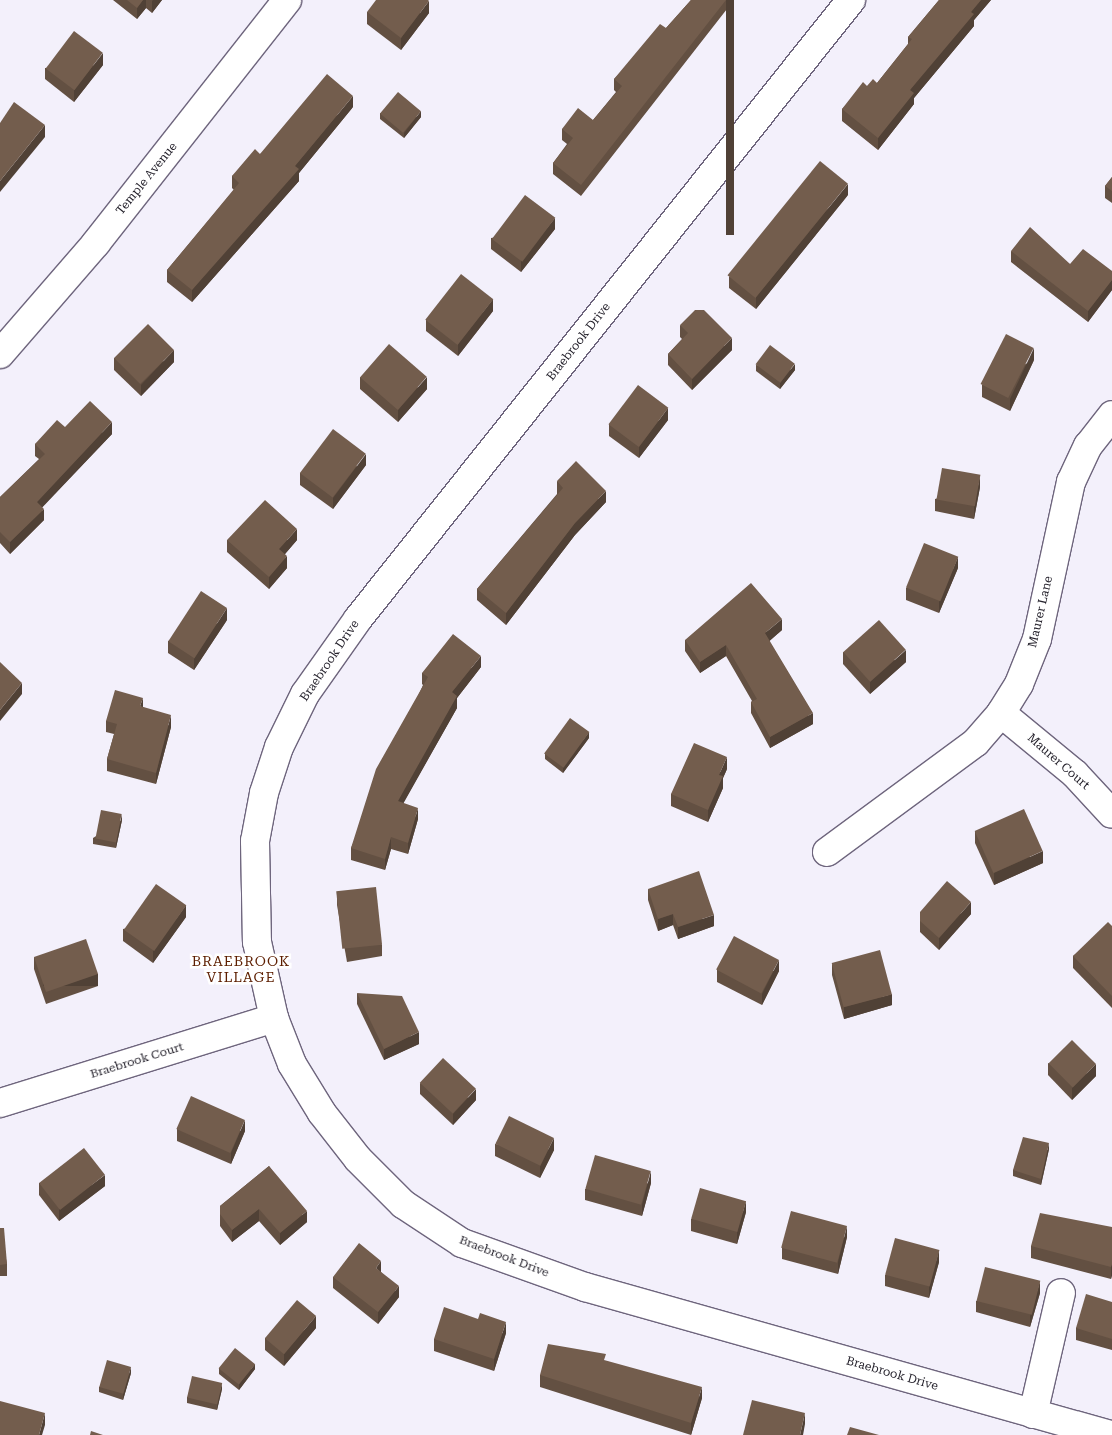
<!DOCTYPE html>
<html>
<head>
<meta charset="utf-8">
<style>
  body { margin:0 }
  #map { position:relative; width:1112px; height:1435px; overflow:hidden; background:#f3f0fb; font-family:"Roboto Serif",serif }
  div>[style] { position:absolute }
  .roads { filter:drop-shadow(1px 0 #6e657d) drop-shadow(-1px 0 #6e657d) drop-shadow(0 1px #6e657d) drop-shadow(0 -1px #6e657d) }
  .minor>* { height:28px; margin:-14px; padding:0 14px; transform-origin:14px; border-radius:14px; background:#fff }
  .wall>* { inset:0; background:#635042 }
  .shaded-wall>* { inset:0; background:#504136; transform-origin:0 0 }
  .building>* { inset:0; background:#735d4d; transform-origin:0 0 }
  span { translate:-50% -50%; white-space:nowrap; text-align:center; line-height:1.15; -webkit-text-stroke:5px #fff; paint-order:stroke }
  .street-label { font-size:12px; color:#25222c }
  .neighbourhood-label { font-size:14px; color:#5d1e00; letter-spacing:1px }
</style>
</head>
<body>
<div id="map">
  <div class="roads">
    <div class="minor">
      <div style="left:851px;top:0;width:791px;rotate:128.54deg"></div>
      <div style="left:358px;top:619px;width:92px;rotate:125.2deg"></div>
      <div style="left:305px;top:694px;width:59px;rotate:116.1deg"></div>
      <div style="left:279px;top:747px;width:48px;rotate:108.1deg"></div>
      <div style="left:264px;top:793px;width:49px;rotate:100.6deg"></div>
      <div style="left:255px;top:841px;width:101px;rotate:88.9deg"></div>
      <div style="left:257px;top:942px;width:78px;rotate:77.4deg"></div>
      <div style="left:274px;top:1018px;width:49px;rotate:68.6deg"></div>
      <div style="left:292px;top:1064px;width:57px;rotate:58.5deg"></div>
      <div style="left:322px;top:1113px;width:58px;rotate:52deg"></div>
      <div style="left:358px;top:1159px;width:64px;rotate:45deg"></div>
      <div style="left:403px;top:1204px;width:71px;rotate:33.5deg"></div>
      <div style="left:462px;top:1243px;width:131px;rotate:19.7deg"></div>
      <div style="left:585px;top:1287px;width:545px;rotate:15.74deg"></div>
      <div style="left:0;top:354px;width:147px;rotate:-49.1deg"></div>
      <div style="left:96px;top:243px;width:309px;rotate:-51.8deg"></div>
      <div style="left:1001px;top:713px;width:96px;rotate:39.5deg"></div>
      <div style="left:1075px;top:774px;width:54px;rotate:47.2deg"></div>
      <div style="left:827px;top:852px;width:185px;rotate:-36.4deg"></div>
      <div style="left:976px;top:742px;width:38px;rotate:-49deg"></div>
      <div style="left:1001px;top:713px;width:34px;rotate:-58deg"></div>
      <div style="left:1019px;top:684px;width:48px;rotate:-68.2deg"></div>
      <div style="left:1037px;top:639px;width:161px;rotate:-77.8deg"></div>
      <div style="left:1071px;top:482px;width:40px;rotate:-65deg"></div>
      <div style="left:1088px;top:446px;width:39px;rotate:-52deg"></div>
      <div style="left:0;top:1103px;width:287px;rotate:-17.2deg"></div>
      <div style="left:1033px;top:1414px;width:124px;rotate:-77deg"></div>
    </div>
  </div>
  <div class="wall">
    <div style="clip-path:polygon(113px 0,162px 0,152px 13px,146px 8px,137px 19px)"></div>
    <div style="clip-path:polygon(691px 0,734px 0,581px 196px,553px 174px,553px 163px,567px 144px,562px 140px,562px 129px,593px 120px,616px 92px,614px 90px,614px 79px,666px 28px)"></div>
    <div style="clip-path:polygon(939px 0,991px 0,974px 20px,974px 26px,914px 98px,914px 104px,878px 150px,842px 121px,842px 109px,867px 86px,877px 83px,908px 44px,908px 37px)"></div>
    <div style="clip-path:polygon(367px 12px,429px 13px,401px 50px,367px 24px)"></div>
    <div style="clip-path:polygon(103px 65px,74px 102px,45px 79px,45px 68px)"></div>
    <div style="clip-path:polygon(353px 107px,299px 173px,299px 181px,192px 302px,167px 282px,167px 270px,234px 190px,232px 188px,232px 176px,260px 154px)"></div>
    <div style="clip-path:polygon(380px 113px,421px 117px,404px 138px,380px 119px)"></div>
    <div style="clip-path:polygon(1112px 177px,1112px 203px,1105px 198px,1105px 186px)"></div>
    <div style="clip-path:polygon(848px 195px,756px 309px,729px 288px,729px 277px)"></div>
    <div style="clip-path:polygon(555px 229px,521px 272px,491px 249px,491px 238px)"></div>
    <div style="clip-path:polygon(1011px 251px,1070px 264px,1112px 271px,1112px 290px,1088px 322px,1011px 262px)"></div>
    <div style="clip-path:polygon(493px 311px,458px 356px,426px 331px,426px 320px)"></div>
    <div style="clip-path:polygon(680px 325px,732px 350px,692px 390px,668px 365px,668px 354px,682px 339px,680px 337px)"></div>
    <div style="clip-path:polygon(114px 358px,174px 362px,141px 396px,114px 370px)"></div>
    <div style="clip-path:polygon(1034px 360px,1010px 411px,982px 397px,982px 385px)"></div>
    <div style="clip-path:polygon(756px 365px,795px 370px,780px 389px,756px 371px)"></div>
    <div style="clip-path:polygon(360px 377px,427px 389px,398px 422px,360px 389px)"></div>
    <div style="clip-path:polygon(668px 420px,639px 458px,609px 436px,609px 424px)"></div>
    <div style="clip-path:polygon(65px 427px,112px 434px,42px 507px,44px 520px,10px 554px,0 543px,0 497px,39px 459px,35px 456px,35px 444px)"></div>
    <div style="clip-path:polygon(366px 465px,333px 509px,300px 485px,300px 473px)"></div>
    <div style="clip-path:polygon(557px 481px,606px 502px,575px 535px,506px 625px,477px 600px,477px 589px,557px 494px)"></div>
    <div style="clip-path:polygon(980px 487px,974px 519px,935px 511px,935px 499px)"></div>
    <div style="clip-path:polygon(227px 540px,297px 540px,285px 554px,287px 568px,269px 589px,227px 552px)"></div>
    <div style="clip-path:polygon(958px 568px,939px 613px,906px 600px,906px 588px)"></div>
    <div style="clip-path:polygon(227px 620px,194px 670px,168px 653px,168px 641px)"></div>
    <div style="clip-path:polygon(782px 630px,769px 641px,813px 724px,770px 748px,751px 713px,751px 702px,752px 701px,726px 656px,700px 673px,685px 651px,685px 640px)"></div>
    <div style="clip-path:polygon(843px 652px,906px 662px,870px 694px,843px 664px)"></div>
    <div style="clip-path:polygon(481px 667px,457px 698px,457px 708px,403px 803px,418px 819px,408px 854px,391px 849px,385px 870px,351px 860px,351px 848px,423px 685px,422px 684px,422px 673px)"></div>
    <div style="clip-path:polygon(143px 707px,171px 727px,156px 784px,107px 771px,107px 759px,114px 734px,106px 732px,106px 721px)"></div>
    <div style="clip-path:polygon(589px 738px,563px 773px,545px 759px,545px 754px)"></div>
    <div style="clip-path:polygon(727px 769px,723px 778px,723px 788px,708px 822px,671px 806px,671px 794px)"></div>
    <div style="clip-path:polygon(122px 820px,116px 848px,93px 844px,93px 838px)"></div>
    <div style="clip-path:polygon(975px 831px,1043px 863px,994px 885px,975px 843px)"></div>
    <div style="clip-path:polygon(648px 889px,714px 926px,678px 939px,673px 925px,658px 931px,648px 900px)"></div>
    <div style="clip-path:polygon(337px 894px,382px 945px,382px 956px,347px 962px,337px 905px)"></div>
    <div style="clip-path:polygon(920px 912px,971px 914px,939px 950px,920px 932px)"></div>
    <div style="clip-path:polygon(186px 917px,153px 963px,123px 941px,123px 929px)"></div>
    <div style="clip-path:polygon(1112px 926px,1112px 1008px,1073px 968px,1073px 956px)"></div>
    <div style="clip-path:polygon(34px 957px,98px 986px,46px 1004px,34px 969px)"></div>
    <div style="clip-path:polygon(832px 964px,892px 1005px,844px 1019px,832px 975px)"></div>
    <div style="clip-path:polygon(717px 970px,779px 971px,762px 1005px,717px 982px)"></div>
    <div style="clip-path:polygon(357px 993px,419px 1044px,384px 1060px,357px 1004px)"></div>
    <div style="clip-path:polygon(1048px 1063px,1096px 1076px,1072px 1100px,1048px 1075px)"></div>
    <div style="clip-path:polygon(420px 1083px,476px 1100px,453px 1125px,420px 1094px)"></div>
    <div style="clip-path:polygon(177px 1129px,245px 1131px,231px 1164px,177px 1141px)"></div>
    <div style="clip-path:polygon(495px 1144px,554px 1150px,540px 1178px,495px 1156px)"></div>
    <div style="clip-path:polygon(1049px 1149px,1041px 1185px,1013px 1176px,1013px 1170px)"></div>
    <div style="clip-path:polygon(269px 1166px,307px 1222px,280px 1245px,259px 1221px,232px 1242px,220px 1226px,220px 1206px)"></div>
    <div style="clip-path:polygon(39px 1183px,105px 1186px,59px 1221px,39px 1195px)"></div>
    <div style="clip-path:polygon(651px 1183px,642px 1216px,585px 1200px,585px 1189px)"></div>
    <div style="clip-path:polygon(746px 1212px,737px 1244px,691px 1231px,691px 1219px)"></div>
    <div style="clip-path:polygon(1112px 1227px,1112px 1275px,1111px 1279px,1031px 1258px,1031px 1246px)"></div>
    <div style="clip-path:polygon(0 1228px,7px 1264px,7px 1276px,0 1276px)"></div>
    <div style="clip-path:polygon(847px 1237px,838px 1274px,782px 1259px,782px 1248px)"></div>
    <div style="clip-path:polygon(939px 1262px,929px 1298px,885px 1286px,885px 1275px)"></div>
    <div style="clip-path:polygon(381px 1272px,399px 1297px,378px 1324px,333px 1288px,333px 1277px)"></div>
    <div style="clip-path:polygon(1040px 1293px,1030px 1327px,976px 1312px,976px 1301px)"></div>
    <div style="clip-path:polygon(1112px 1302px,1112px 1350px,1076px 1340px,1076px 1328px)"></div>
    <div style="clip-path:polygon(316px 1328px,284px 1366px,265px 1350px,265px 1338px)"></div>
    <div style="clip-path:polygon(506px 1333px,494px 1371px,434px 1351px,434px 1339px)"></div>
    <div style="clip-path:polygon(606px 1361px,702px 1398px,691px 1435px,540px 1387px,540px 1375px)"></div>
    <div style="clip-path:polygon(219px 1368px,255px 1369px,239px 1390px,219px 1374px)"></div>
    <div style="clip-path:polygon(131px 1373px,123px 1400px,99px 1392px,99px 1387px)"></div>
    <div style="clip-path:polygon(222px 1389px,217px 1410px,187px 1403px,187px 1397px)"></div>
  </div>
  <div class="shaded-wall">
    <div style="clip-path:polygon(143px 0,146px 0,146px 8px,137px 19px,137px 8px)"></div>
    <div style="clip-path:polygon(153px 0,162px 0,152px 13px,152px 1px)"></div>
    <div style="left:726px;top:0;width:8px;height:235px"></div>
    <div style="clip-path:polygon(981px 0,991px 0,974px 20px,974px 26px,914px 98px,914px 104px,878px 150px,878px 138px,910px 90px,971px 12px)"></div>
    <div style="clip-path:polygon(429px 1px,429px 13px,401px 50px,401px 38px)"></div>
    <div style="clip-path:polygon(103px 53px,103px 65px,74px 102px,74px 90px)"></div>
    <div style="clip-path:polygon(353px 96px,353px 107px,299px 173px,299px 181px,192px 302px,192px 290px)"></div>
    <div style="clip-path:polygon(421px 111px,421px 117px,404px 138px,404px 133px)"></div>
    <div style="clip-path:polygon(45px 125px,45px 137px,0 192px,0 181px)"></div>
    <div style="clip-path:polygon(848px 184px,848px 195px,756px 309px,756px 297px)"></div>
    <div style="clip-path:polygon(555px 218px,555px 229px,521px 272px,521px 260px)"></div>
    <div style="clip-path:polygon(1112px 280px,1112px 290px,1088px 322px,1088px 311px)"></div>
    <div style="clip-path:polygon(493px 299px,493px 311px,458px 356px,458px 344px)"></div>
    <div style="clip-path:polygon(732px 338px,732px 350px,692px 390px,692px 379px)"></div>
    <div style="clip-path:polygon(1034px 348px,1034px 360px,1010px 411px,1010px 399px)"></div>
    <div style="clip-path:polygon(174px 350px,174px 362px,141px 396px,141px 385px)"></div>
    <div style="clip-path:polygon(795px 364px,795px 370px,780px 389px,780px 383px)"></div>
    <div style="clip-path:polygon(427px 377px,427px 389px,398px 422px,398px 410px)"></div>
    <div style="clip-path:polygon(668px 408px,668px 420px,639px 458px,639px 447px)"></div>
    <div style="clip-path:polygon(112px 422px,112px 434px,37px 513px,37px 502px)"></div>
    <div style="clip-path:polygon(366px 454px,366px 465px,333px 509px,333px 498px)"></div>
    <div style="clip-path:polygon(980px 475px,980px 487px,974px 519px,974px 507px)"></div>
    <div style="clip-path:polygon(606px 491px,606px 502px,575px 535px,506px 625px,506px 613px,575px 523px)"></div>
    <div style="clip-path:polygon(44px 509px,44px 520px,10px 554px,10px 542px)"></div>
    <div style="clip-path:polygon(297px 529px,297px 540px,279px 561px,279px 549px)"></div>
    <div style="clip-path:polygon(287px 556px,287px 568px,269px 589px,269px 577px)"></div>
    <div style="clip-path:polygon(958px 557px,958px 568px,939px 613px,939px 602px)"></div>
    <div style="clip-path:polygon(227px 608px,227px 620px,194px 670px,194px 659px)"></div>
    <div style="clip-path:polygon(782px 619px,782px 630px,765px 645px,765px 633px)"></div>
    <div style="clip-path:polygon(726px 645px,726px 656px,700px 673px,700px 662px)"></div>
    <div style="clip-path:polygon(906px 650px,906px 662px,870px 694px,870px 682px)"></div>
    <div style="clip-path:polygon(481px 656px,481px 667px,457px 698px,457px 708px,398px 813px,398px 801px,452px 692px)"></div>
    <div style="clip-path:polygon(22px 683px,22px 694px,0 721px,0 710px)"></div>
    <div style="clip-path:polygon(143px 698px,143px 709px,140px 706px)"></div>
    <div style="clip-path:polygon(813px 713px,813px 724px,770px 748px,770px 737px)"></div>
    <div style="clip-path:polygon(171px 715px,171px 727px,156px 784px,156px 773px)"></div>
    <div style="clip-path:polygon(589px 732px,589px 738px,563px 773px,563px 767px)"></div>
    <div style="clip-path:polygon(727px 757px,727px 769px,723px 778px,723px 788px,708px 822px,708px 810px,719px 775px)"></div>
    <div style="clip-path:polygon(418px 808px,418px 819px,408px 854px,408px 843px)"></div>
    <div style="clip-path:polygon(122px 814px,122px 820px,116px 848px,116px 842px)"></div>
    <div style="clip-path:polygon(391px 837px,391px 849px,385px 870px,385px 859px)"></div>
    <div style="clip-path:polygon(1043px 851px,1043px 863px,994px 885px,994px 873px)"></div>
    <div style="clip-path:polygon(971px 902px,971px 914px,939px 950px,939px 938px)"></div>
    <div style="clip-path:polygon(186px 905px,186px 917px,153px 963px,153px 951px)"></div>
    <div style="clip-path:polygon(673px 914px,673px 925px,658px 931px,658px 919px)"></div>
    <div style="clip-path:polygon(714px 915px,714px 926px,678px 939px,678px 927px)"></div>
    <div style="clip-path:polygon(779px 960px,779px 971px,762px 1005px,762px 994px)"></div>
    <div style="left:98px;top:974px;width:12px;height:55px;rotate:90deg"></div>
    <div style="clip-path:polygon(892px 994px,892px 1005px,844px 1019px,844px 1007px)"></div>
    <div style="clip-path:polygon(419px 1032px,419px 1044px,384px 1060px,384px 1049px)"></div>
    <div style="clip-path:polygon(1096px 1064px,1096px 1076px,1072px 1100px,1072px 1088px)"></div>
    <div style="clip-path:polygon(476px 1089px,476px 1100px,453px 1125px,453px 1114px)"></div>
    <div style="clip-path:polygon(245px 1120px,245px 1131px,231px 1164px,231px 1153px)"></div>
    <div style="clip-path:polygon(554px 1138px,554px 1150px,540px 1178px,540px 1166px)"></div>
    <div style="clip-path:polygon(1049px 1143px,1049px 1149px,1041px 1185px,1041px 1179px)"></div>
    <div style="clip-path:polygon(651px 1171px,651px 1183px,642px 1216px,642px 1205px)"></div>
    <div style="clip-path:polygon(105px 1175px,105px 1186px,59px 1221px,59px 1209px)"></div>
    <div style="clip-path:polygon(746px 1201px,746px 1212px,737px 1244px,737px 1232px)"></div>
    <div style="clip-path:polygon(259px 1209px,259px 1221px,232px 1242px,232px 1230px)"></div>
    <div style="clip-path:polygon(307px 1211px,307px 1222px,280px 1245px,280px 1233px)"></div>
    <div style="clip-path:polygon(847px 1226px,847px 1237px,838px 1274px,838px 1262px)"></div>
    <div style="clip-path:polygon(939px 1250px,939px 1262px,929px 1298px,929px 1287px)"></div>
    <div style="clip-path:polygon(381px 1261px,381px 1273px,376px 1268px)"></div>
    <div style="clip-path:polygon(1112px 1264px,1112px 1275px,1111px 1279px,1111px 1267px)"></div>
    <div style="clip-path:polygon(1040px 1281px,1040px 1293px,1030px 1327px,1030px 1316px)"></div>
    <div style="clip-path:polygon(399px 1286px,399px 1297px,378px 1324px,378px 1312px)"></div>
    <div style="clip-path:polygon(316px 1316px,316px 1328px,284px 1366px,284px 1354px)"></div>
    <div style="clip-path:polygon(506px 1322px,506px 1333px,494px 1371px,494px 1359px)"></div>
    <div style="clip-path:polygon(255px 1364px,255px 1369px,239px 1390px,239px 1384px)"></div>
    <div style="clip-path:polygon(131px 1367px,131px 1373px,123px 1400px,123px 1394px)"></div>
    <div style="clip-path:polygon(222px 1383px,222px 1389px,217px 1410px,217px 1404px)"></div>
    <div style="clip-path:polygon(702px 1387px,702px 1398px,691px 1435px,691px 1423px)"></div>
    <div style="clip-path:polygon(45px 1413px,45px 1425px,42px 1435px,39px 1435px)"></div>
    <div style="clip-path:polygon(805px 1413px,805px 1424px,803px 1435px,800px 1435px)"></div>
  </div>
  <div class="building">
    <div style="clip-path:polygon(127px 0,143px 0,137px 8px)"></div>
    <div style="clip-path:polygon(376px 0,428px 0,429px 1px,401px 38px,367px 12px)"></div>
    <div style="clip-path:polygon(691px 0,726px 0,581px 185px,553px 163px,573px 138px,562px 129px,578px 108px,593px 120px,622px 86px,614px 79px,660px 24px,666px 28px)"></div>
    <div style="clip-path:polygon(939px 0,981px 0,971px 12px,974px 14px,910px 90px,914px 93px,878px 138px,842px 109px,863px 82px,867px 86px,873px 79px,877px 83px,912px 39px,908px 37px)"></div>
    <div style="left:74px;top:31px;width:36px;height:47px;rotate:37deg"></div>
    <div style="clip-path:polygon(327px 74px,353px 96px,295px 166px,299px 169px,192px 290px,167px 270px,239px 183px,232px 176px,255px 149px,260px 154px)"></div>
    <div style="left:398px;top:92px;width:30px;height:28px;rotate:40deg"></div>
    <div style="clip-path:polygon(14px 102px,45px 125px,0 181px,0 123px)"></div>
    <div style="left:820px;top:161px;width:36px;height:147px;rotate:39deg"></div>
    <div style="clip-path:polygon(1112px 177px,1112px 191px,1105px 186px)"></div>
    <div style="left:525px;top:195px;width:38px;height:55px;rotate:37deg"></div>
    <div style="clip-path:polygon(1030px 227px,1070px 264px,1083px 249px,1112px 271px,1112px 280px,1088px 311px,1011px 251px)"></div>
    <div style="left:461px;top:274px;width:41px;height:58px;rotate:38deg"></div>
    <div style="clip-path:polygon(695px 310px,704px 310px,732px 338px,692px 379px,668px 354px,688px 333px,680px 325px)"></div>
    <div style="left:148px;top:324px;width:37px;height:48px;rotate:45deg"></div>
    <div style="left:1006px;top:334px;width:31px;height:56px;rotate:27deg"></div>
    <div style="left:389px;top:344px;width:50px;height:44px;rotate:41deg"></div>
    <div style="left:770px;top:345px;width:31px;height:24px;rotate:37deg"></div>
    <div style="left:638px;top:385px;width:38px;height:49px;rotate:37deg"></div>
    <div style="clip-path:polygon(90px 401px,112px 422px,37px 502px,44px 509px,10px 542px,0 532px,0 497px,45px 454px,35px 444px,57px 420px,65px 427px)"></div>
    <div style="left:333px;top:429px;width:41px;height:55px;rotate:37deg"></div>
    <div style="clip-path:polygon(576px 461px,606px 491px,575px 523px,506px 613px,477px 589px,563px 488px,557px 481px)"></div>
    <div style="left:942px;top:468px;width:39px;height:32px;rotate:10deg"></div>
    <div style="clip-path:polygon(265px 500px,297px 529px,279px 549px,287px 556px,269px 577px,227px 540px)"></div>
    <div style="left:924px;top:543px;width:37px;height:48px;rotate:22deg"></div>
    <div style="clip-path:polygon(751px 583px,782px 619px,765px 633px,813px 713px,770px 737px,751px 702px,757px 699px,726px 645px,700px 662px,685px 640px)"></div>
    <div style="left:201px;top:591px;width:31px;height:60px;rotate:33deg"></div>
    <div style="left:879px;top:620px;width:40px;height:48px;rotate:48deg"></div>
    <div style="clip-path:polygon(453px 634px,481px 656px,452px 692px,457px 696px,398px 801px,418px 808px,408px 843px,391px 837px,385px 859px,351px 848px,376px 769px,428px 677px,422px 673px)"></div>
    <div style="clip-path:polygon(0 662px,22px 683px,0 710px)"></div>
    <div style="clip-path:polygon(115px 690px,143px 698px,140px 706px,171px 715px,156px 773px,107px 759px,117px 724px,106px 721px)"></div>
    <div style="left:570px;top:718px;width:24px;height:44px;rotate:36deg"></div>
    <div style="clip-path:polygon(694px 743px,727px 757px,719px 775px,723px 776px,708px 810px,671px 794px)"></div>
    <div style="left:1024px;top:809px;width:46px;height:54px;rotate:66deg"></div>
    <div style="left:101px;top:810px;width:21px;height:29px;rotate:11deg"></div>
    <div style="clip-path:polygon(699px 871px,714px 915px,678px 927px,673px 914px,658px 919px,648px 889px)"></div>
    <div style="clip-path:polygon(947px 881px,971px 902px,939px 938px,920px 921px,920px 912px)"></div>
    <div style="left:156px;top:884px;width:37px;height:56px;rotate:35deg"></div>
    <div style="left:376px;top:887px;width:58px;height:40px;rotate:84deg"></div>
    <div style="clip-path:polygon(1108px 922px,1112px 926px,1112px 996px,1073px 956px)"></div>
    <div style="left:734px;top:936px;width:51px;height:38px;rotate:28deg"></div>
    <div style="left:86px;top:939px;width:37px;height:55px;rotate:71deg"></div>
    <div style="left:880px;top:950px;width:46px;height:50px;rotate:75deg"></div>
    <div style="clip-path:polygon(357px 993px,402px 996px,419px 1032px,384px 1049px)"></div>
    <div style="left:1072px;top:1040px;width:34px;height:33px;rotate:45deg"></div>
    <div style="left:443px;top:1058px;width:45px;height:34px;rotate:43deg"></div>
    <div style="left:191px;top:1096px;width:59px;height:36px;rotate:24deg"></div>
    <div style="left:509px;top:1116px;width:50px;height:31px;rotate:26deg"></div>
    <div style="clip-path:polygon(1023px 1137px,1049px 1143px,1041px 1179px,1013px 1170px)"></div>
    <div style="left:84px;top:1148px;width:34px;height:57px;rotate:52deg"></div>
    <div style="left:595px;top:1155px;width:58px;height:35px;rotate:16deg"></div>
    <div style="clip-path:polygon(269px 1166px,307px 1211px,280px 1233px,259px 1209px,232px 1230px,220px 1214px,220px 1206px)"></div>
    <div style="left:700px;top:1188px;width:48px;height:32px;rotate:16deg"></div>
    <div style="left:791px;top:1211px;width:58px;height:38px;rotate:15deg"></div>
    <div style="clip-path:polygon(1040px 1213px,1112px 1227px,1112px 1264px,1111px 1267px,1031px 1246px)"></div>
    <div style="clip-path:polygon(0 1228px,4px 1228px,7px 1264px,0 1265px)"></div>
    <div style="left:895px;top:1238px;width:46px;height:38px;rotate:15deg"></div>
    <div style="clip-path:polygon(359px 1243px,381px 1261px,376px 1268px,399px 1286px,378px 1312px,333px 1277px)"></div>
    <div style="left:985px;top:1267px;width:57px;height:35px;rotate:14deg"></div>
    <div style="clip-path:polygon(1086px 1294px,1112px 1302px,1112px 1339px,1076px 1328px)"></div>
    <div style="left:297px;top:1300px;width:25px;height:50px;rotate:40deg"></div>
    <div style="clip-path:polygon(444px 1307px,478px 1319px,480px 1313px,506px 1322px,494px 1359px,434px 1339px)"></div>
    <div style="clip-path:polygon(548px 1344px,606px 1354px,604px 1360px,702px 1387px,691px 1423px,540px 1375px)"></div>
    <div style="left:235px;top:1348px;width:26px;height:26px;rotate:39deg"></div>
    <div style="left:107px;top:1360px;width:25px;height:28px;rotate:16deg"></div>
    <div style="left:192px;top:1376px;width:31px;height:22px;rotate:13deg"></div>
    <div style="clip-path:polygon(752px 1400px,805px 1413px,800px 1435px,743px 1435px)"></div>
    <div style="clip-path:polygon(0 1401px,45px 1413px,39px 1435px,0 1435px)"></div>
    <div style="clip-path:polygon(850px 1427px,879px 1435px,847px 1435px)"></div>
    <div style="clip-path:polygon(91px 1431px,103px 1435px,90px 1435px)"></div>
  </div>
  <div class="street-label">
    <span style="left:147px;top:179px;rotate:-51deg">Temple Avenue</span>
    <span style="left:579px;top:342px;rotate:-52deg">Braebrook Drive</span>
    <span style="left:1041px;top:612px;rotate:-77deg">Maurer Lane</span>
    <span style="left:330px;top:661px;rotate:-56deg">Braebrook Drive</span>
    <span style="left:1058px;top:762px;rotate:41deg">Maurer Court</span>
    <span style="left:137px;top:1061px;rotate:-17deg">Braebrook Court</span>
    <span style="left:504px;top:1257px;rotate:21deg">Braebrook Drive</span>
    <span style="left:892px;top:1374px;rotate:16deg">Braebrook Drive</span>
  </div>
  <div class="neighbourhood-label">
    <span style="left:241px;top:969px">BRAEBROOK<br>VILLAGE</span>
  </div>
</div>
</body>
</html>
